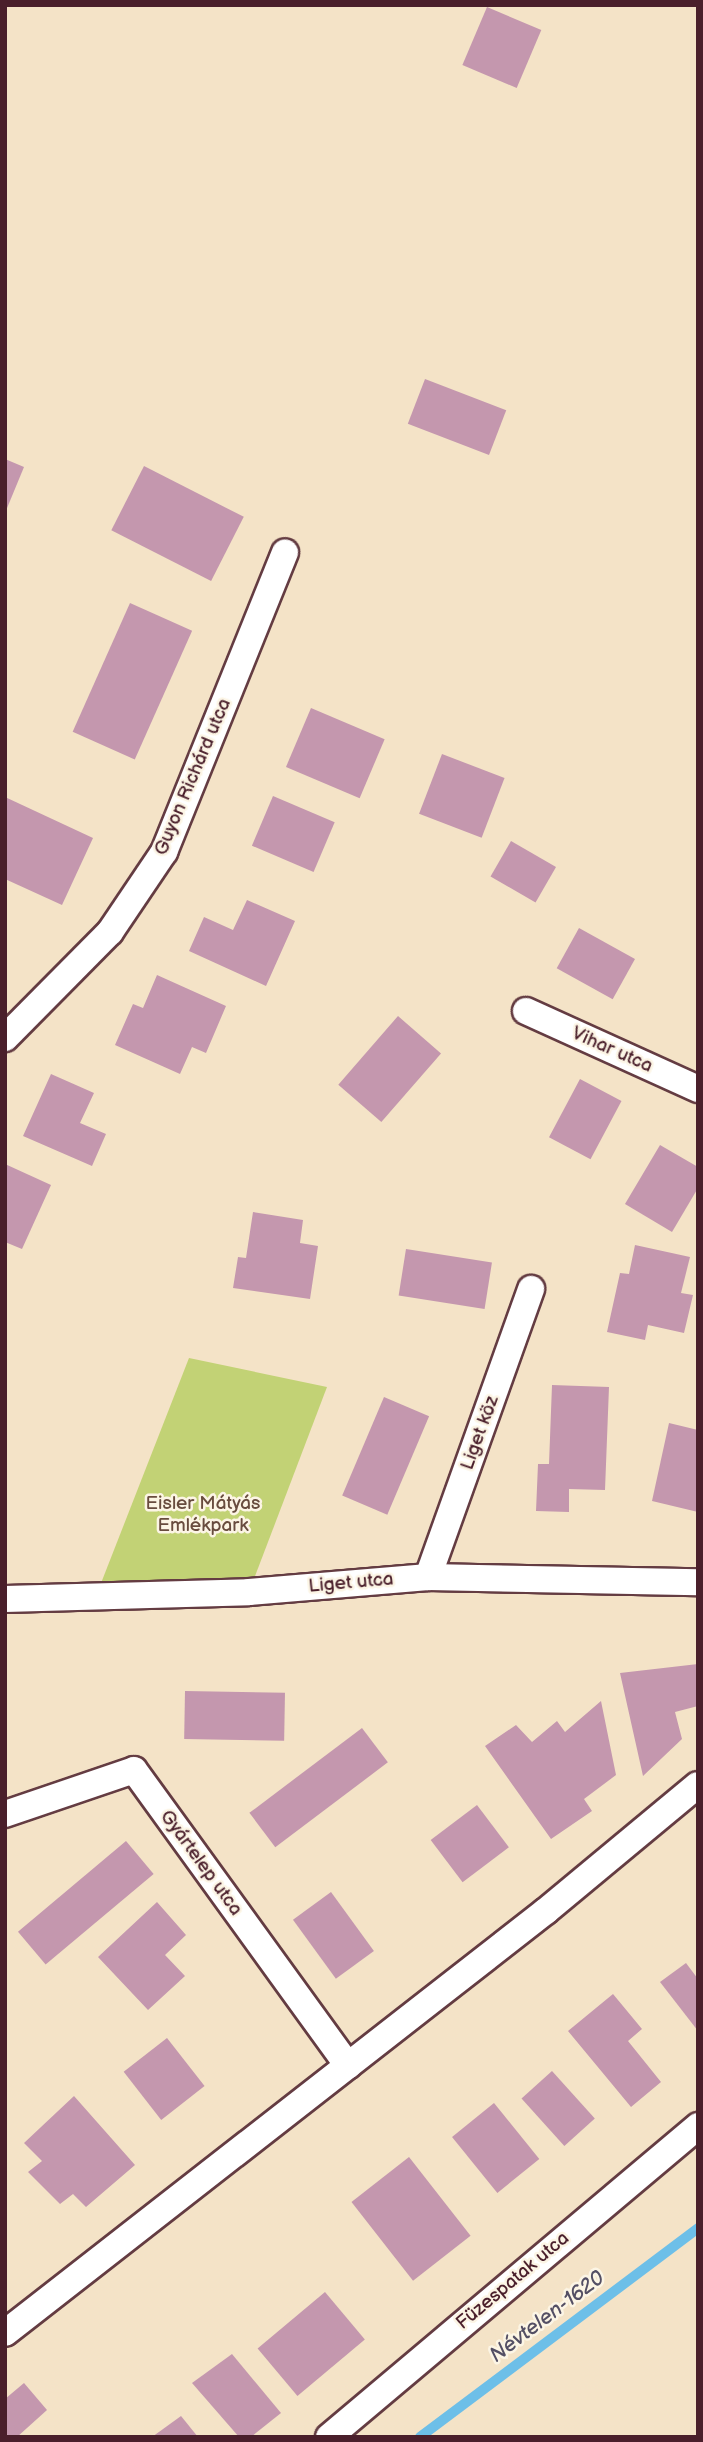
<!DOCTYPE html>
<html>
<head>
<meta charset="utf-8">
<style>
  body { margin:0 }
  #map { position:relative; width:703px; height:2442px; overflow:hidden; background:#f4e3c7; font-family:"Balsamiq Sans",sans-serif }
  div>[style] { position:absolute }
  .green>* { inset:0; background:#c2d275 }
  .stream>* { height:10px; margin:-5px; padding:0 5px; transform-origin:5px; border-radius:5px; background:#6dbfe8 }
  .building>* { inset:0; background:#c497ae; transform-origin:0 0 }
  .roads { filter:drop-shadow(2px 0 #643c42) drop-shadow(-2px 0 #643c42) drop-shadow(0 2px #643c42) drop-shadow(0 -2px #643c42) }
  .street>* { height:26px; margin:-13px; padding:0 13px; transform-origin:13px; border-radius:13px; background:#fff }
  span { translate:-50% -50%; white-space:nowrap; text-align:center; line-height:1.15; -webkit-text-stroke:5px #fcf5e5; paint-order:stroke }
  .street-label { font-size:19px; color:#4a1f2b }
  .park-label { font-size:19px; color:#684c3e }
  .water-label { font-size:21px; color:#544f64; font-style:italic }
  .frame { position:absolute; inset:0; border:7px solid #4a1f2b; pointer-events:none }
</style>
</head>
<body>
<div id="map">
  <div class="green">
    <div style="clip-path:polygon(189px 1358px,327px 1387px,249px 1592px,96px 1596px)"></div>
  </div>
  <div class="stream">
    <div style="left:420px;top:2437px;width:348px;rotate:-36.9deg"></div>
  </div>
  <div class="building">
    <div style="left:487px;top:7px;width:59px;height:63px;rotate:23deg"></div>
    <div style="left:425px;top:379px;width:87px;height:48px;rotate:21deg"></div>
    <div style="clip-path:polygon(5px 459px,24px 467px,5px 513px)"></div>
    <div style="left:144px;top:466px;width:112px;height:72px;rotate:27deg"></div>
    <div style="left:130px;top:603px;width:68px;height:141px;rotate:24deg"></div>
    <div style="left:311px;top:708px;width:80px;height:64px;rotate:23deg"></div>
    <div style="left:442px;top:754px;width:67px;height:64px;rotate:21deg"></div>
    <div style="left:273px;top:796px;width:67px;height:54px;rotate:23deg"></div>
    <div style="clip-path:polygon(5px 797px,93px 838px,62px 905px,5px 879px)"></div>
    <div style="left:511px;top:841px;width:52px;height:41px;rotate:30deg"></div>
    <div style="clip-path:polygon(247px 900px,295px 921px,266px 986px,189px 951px,204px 917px,233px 930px)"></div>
    <div style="left:579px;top:928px;width:64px;height:46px;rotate:29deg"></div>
    <div style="clip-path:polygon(157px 975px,226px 1006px,206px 1053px,192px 1047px,180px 1074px,115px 1045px,133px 1004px,143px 1008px)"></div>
    <div style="left:398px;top:1016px;width:57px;height:91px;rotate:41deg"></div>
    <div style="clip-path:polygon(51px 1074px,94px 1093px,80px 1123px,106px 1134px,92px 1166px,23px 1136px)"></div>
    <div style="left:580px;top:1079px;width:47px;height:66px;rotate:28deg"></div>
    <div style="clip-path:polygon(660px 1145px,698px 1167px,698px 1188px,672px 1232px,625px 1204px)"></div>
    <div style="clip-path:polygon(5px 1164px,51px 1185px,22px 1249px,5px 1242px)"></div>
    <div style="clip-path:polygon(253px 1212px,303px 1220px,300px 1243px,318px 1246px,310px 1299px,233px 1288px,238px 1257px,246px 1258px)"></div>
    <div style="clip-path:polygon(635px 1245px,690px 1257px,681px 1293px,693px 1295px,684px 1333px,648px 1325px,645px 1340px,607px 1332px,620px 1273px,629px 1274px)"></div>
    <div style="left:406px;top:1249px;width:87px;height:47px;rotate:9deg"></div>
    <div style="clip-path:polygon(552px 1385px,609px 1387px,605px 1490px,569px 1489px,569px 1512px,536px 1511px,538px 1464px,549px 1464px)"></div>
    <div style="left:384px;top:1397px;width:49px;height:107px;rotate:23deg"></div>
    <div style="clip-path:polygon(669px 1423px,698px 1430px,698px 1512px,652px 1501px)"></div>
    <div style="clip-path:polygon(698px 1664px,698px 1706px,675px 1712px,682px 1739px,643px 1776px,620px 1673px)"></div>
    <div style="left:185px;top:1691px;width:100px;height:48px;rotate:1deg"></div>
    <div style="clip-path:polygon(601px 1701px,616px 1775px,584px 1799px,592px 1811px,551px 1839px,485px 1746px,516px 1725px,532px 1742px,557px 1721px,565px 1732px)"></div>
    <div style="left:362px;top:1728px;width:43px;height:141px;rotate:53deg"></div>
    <div style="left:477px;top:1805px;width:53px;height:58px;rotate:53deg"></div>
    <div style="left:126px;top:1841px;width:43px;height:141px;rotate:50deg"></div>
    <div style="left:331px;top:1892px;width:73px;height:47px;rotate:54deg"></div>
    <div style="clip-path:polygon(157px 1902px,186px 1935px,165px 1955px,185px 1976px,148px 2010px,98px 1957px)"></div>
    <div style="clip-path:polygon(686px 1963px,698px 1979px,698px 2031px,660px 1982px)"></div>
    <div style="clip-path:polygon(613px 1994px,642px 2029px,628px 2041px,661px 2082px,631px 2107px,568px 2031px)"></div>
    <div style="left:167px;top:2038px;width:61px;height:55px;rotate:52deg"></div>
    <div style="left:552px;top:2071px;width:64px;height:41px;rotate:48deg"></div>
    <div style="clip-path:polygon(74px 2096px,135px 2165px,86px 2207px,73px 2194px,60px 2204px,28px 2172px,42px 2161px,24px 2143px)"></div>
    <div style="left:494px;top:2103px;width:72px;height:54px;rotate:51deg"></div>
    <div style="left:409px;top:2157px;width:100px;height:73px;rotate:52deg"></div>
    <div style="left:325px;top:2292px;width:62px;height:88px;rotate:50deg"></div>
    <div style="clip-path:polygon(232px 2354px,281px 2413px,251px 2437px,239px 2437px,192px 2383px)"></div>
    <div style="clip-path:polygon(24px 2383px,47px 2410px,17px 2437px,9px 2437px,5px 2432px,5px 2399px)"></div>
    <div style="clip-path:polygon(181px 2416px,198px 2437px,152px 2437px)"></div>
  </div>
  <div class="roads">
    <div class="street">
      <div style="left:526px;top:1011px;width:189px;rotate:24.4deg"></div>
      <div style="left:5px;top:1038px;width:149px;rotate:-45.3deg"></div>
      <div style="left:110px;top:932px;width:97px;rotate:-56deg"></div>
      <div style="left:164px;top:852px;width:323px;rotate:-68deg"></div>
      <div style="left:428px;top:1577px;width:306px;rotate:-70.3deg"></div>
      <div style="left:5px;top:1599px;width:244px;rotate:-1.6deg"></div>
      <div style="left:249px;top:1592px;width:180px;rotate:-4.8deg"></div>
      <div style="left:428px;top:1577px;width:270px;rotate:1.1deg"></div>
      <div style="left:5px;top:1814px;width:136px;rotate:-18.8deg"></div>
      <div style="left:134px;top:1770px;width:365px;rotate:54.1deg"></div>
      <div style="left:5px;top:2333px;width:686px;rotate:-37.96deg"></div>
      <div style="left:546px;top:1911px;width:197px;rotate:-39.7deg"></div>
      <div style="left:329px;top:2437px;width:483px;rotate:-40.1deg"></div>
    </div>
  </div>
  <div class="street-label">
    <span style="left:193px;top:777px;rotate:-67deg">Guyon Richárd utca</span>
    <span style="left:612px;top:1050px;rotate:24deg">Vihar utca</span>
    <span style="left:480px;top:1433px;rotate:-70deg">Liget köz</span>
    <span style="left:351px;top:1583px;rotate:-5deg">Liget utca</span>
    <span style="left:201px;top:1863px;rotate:54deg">Gyártelep utca</span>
    <span style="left:513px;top:2281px;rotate:-40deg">Füzespatak utca</span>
  </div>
  <div class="park-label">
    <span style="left:203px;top:1515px">Eisler Mátyás<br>Emlékpark</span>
  </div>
  <div class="water-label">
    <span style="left:547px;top:2317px;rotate:-37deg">Névtelen-1620</span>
  </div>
  <div class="frame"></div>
</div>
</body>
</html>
